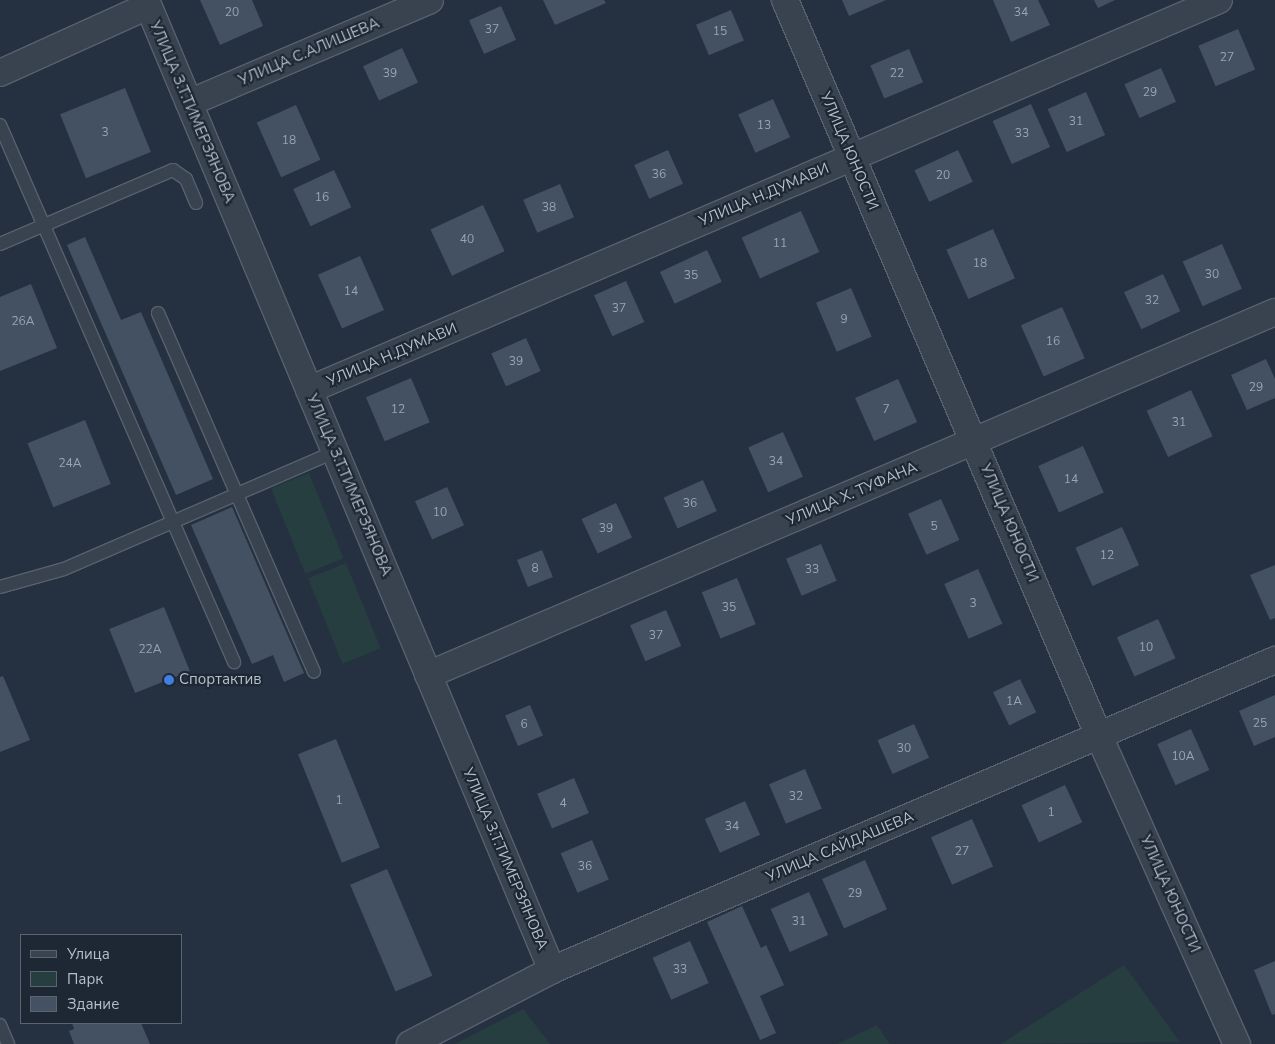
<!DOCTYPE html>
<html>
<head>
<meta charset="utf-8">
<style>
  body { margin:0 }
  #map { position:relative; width:1275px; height:1044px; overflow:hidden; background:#253140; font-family:"Nunito Sans",sans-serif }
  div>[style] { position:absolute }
  .green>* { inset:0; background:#273e41; transform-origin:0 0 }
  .building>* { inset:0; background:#445162; transform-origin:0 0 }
  .roads { filter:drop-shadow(1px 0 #57616d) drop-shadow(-1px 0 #57616d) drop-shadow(0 1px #57616d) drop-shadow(0 -1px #57616d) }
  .lane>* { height:12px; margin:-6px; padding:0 6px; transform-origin:6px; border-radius:6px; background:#394350 }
  .street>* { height:26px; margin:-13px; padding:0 13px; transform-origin:13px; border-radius:13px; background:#394350 }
  .dots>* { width:14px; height:14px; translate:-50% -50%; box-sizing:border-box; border:2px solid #1e2835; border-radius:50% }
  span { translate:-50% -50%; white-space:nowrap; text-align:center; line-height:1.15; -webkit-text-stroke:4.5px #1e2835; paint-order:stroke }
  .number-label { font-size:12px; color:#9aa3b0 }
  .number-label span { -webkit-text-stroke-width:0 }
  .street-label { font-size:15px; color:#b6beca }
  .poi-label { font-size:15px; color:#b6beca }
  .left { translate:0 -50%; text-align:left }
  .legend { position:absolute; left:20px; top:934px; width:162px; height:90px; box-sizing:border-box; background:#1e2835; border:1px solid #5b6471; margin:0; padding:6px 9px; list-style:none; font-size:15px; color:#b6beca }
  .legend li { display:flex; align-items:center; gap:10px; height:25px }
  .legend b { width:25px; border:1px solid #5b6471 }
</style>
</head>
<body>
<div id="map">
  <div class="green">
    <div style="left:309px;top:473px;width:92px;height:41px;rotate:68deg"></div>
    <div style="left:346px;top:563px;width:92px;height:41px;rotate:68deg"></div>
    <div style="clip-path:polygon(1124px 965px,1180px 1042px,1001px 1044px)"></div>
    <div style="clip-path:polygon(523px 1009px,550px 1044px,455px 1044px)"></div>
    <div style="clip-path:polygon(877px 1025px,890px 1044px,837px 1044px)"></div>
  </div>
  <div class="building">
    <div style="clip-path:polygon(200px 0,252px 0,263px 26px,220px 45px)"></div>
    <div style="clip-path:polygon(543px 0,604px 0,606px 3px,555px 25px)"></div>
    <div style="clip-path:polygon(842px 0,886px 0,849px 16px)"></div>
    <div style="clip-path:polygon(993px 0,1038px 0,1050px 25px,1011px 42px)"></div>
    <div style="clip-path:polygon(1094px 0,1115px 0,1098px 8px)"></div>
    <div style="left:501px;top:6px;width:37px;height:35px;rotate:66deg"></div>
    <div style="left:731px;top:10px;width:33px;height:38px;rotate:67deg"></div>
    <div style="left:1238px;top:29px;width:44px;height:43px;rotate:67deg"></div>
    <div style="left:402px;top:48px;width:38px;height:43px;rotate:65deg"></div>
    <div style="left:909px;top:49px;width:36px;height:42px;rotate:67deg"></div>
    <div style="left:1161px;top:68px;width:37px;height:40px;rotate:66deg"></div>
    <div style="left:125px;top:88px;width:69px;height:70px;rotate:68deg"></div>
    <div style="left:1086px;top:92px;width:47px;height:42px;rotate:66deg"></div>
    <div style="left:773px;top:99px;width:42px;height:38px;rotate:66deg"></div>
    <div style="left:1031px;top:104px;width:47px;height:42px;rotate:66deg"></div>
    <div style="left:296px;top:105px;width:60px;height:43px;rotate:66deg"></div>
    <div style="left:668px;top:150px;width:37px;height:37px;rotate:66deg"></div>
    <div style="left:958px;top:150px;width:35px;height:48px;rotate:65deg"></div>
    <div style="left:334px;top:170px;width:41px;height:45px;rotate:65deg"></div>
    <div style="left:560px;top:184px;width:36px;height:40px;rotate:67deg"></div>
    <div style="left:483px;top:205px;width:51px;height:58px;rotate:65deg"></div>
    <div style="left:801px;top:211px;width:45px;height:65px;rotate:66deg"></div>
    <div style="left:993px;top:229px;width:54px;height:51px;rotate:66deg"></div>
    <div style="clip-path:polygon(85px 237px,121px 320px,141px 312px,213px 479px,176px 495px,67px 245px)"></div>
    <div style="left:1222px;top:244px;width:49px;height:43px;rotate:66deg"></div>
    <div style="left:707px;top:250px;width:35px;height:52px;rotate:65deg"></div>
    <div style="left:360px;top:256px;width:59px;height:46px;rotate:66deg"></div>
    <div style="left:1163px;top:274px;width:41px;height:43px;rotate:65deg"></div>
    <div style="left:626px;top:281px;width:45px;height:35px;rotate:66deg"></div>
    <div style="clip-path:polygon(31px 284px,57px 348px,0 371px,0 297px)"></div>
    <div style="left:851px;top:288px;width:53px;height:38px;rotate:67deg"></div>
    <div style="left:1062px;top:307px;width:56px;height:45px;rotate:66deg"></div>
    <div style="left:526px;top:338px;width:36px;height:38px;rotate:66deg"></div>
    <div style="clip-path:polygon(1266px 359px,1275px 379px,1275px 398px,1247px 410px,1231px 375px)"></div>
    <div style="left:411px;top:378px;width:48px;height:49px;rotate:67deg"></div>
    <div style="left:898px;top:379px;width:47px;height:47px;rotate:66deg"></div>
    <div style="left:1191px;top:390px;width:51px;height:49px;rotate:65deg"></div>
    <div style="left:85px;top:420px;width:69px;height:62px;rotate:68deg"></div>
    <div style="left:783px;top:432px;width:49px;height:38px;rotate:66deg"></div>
    <div style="left:1083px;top:446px;width:51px;height:49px;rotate:66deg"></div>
    <div style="left:703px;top:480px;width:34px;height:43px;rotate:66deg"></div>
    <div style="left:447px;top:487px;width:42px;height:35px;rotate:66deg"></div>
    <div style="left:941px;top:499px;width:45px;height:36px;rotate:66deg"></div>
    <div style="left:616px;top:503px;width:38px;height:38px;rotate:65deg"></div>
    <div style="clip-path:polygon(232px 507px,304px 673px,284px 682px,273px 655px,252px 664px,191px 525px)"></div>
    <div style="left:1122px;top:527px;width:42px;height:51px;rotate:66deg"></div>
    <div style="left:821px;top:544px;width:40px;height:38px;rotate:67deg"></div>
    <div style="left:542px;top:550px;width:29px;height:27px;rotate:68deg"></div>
    <div style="clip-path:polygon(1275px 565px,1275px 618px,1270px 620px,1250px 575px)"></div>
    <div style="left:978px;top:569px;width:60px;height:37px;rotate:66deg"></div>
    <div style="left:737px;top:578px;width:50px;height:38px;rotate:68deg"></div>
    <div style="left:164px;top:607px;width:69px;height:59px;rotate:68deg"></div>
    <div style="left:666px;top:610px;width:39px;height:39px;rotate:67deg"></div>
    <div style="left:1158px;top:619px;width:43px;height:45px;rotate:66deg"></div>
    <div style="clip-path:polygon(3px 676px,30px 740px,0 752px,0 677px)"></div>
    <div style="left:1020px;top:679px;width:37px;height:30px;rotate:64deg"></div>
    <div style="clip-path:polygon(1275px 695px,1275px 737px,1254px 746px,1239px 711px)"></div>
    <div style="left:530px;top:705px;width:33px;height:27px;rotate:67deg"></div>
    <div style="left:914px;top:724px;width:37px;height:40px;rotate:66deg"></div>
    <div style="left:1191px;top:729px;width:45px;height:37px;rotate:66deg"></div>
    <div style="left:336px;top:739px;width:117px;height:41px;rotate:68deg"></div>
    <div style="left:805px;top:769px;width:43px;height:39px;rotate:67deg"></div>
    <div style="left:574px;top:778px;width:38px;height:40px;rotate:67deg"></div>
    <div style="left:1065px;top:785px;width:41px;height:48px;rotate:65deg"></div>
    <div style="left:745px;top:801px;width:37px;height:44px;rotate:66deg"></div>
    <div style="left:972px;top:819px;width:52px;height:45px;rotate:66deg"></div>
    <div style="left:592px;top:840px;width:43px;height:34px;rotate:67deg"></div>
    <div style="left:865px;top:860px;width:54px;height:47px;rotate:66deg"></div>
    <div style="left:387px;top:869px;width:116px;height:40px;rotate:67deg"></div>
    <div style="left:809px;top:892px;width:47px;height:42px;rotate:66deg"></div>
    <div style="clip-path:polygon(742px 906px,761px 948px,766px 945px,784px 985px,760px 996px,776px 1033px,760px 1040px,707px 922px)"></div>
    <div style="left:690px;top:941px;width:46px;height:41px;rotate:66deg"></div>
    <div style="clip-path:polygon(1275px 961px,1275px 1014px,1272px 1015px,1254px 970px)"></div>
    <div style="clip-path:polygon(72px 1023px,141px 1023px,150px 1044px,74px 1044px,69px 1031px,74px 1029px)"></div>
  </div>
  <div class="roads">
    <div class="lane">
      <div style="left:0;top:125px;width:586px;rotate:66.45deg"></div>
      <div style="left:0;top:244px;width:188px;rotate:-23.2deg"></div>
      <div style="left:173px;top:170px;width:16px;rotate:35deg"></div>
      <div style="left:186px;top:179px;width:26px;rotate:67deg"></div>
      <div style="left:158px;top:313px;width:391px;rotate:66.5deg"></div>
      <div style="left:0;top:587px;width:66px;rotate:-15.7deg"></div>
      <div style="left:64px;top:569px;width:295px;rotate:-23.4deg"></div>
      <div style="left:0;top:1025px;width:21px;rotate:67deg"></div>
    </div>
    <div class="street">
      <div style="left:146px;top:0;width:1052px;rotate:67.29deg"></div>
      <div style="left:785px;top:0;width:800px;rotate:66.9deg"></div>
      <div style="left:1099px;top:736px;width:338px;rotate:65.9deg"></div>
      <div style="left:0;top:73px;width:162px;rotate:-24.4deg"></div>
      <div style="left:189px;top:103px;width:262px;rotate:-23.1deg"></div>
      <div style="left:309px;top:390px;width:990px;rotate:-23.2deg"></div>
      <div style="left:428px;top:675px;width:922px;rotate:-23.2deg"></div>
      <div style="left:410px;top:1044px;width:160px;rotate:-27.5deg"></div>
      <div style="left:552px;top:970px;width:787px;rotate:-23.21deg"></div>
    </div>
  </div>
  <div class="dots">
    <div style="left:169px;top:680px;background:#3f7fe0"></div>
  </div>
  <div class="number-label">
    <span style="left:232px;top:13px">20</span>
    <span style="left:1021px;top:13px">34</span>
    <span style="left:492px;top:30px">37</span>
    <span style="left:720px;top:32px">15</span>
    <span style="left:1227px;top:58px">27</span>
    <span style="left:390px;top:74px">39</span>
    <span style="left:897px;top:74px">22</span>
    <span style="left:1150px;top:93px">29</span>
    <span style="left:1076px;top:122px">31</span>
    <span style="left:764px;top:126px">13</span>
    <span style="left:105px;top:133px">3</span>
    <span style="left:1022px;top:134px">33</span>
    <span style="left:289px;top:141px">18</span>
    <span style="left:659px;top:175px">36</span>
    <span style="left:943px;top:176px">20</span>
    <span style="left:322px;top:198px">16</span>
    <span style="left:549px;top:208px">38</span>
    <span style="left:467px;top:240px">40</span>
    <span style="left:780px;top:244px">11</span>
    <span style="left:980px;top:264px">18</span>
    <span style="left:1212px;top:275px">30</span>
    <span style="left:691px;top:276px">35</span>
    <span style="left:351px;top:292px">14</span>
    <span style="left:1152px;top:301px">32</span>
    <span style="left:619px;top:309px">37</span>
    <span style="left:844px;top:320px">9</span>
    <span style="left:23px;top:322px">26А</span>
    <span style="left:1053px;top:342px">16</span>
    <span style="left:516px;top:362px">39</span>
    <span style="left:1256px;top:388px">29</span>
    <span style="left:398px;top:410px">12</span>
    <span style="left:886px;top:410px">7</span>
    <span style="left:1179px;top:423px">31</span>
    <span style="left:776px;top:462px">34</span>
    <span style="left:70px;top:464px">24А</span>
    <span style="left:1071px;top:480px">14</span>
    <span style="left:690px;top:504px">36</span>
    <span style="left:440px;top:513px">10</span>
    <span style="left:934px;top:527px">5</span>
    <span style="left:606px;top:529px">39</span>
    <span style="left:1107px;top:556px">12</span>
    <span style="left:535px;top:569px">8</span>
    <span style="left:812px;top:570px">33</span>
    <span style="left:973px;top:604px">3</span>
    <span style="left:729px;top:608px">35</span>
    <span style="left:656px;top:636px">37</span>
    <span style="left:1146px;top:648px">10</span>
    <span style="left:150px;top:650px">22А</span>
    <span style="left:1014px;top:702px">1А</span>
    <span style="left:1260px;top:724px">25</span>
    <span style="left:524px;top:725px">6</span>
    <span style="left:904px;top:749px">30</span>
    <span style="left:1183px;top:757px">10А</span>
    <span style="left:796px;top:797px">32</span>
    <span style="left:339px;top:801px">1</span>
    <span style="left:563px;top:804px">4</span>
    <span style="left:1051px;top:813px">1</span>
    <span style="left:732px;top:827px">34</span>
    <span style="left:962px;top:852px">27</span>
    <span style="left:585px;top:867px">36</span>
    <span style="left:855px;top:894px">29</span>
    <span style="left:799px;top:922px">31</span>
    <span style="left:680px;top:970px">33</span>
  </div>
  <div class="street-label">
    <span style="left:309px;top:52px;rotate:-23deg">УЛИЦА С.АЛИШЕВА</span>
    <span style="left:192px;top:112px;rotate:67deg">УЛИЦА З.Т.ТИМЕРЗЯНОВА</span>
    <span style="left:849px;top:151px;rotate:67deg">УЛИЦА ЮНОСТИ</span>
    <span style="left:764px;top:195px;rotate:-23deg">УЛИЦА Н.ДУМАВИ</span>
    <span style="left:392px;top:355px;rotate:-23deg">УЛИЦА Н.ДУМАВИ</span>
    <span style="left:349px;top:485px;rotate:67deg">УЛИЦА З.Т.ТИМЕРЗЯНОВА</span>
    <span style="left:852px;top:494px;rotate:-23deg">УЛИЦА Х. ТУФАНА</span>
    <span style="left:1009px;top:523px;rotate:67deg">УЛИЦА ЮНОСТИ</span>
    <span style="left:840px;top:847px;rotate:-23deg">УЛИЦА САЙДАШЕВА</span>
    <span style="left:505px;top:859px;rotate:67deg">УЛИЦА З.Т.ТИМЕРЗЯНОВА</span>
    <span style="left:1170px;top:894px;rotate:66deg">УЛИЦА ЮНОСТИ</span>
  </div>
  <div class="poi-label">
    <span class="left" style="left:179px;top:680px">Спортактив</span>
  </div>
  <ul class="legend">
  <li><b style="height:6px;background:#394350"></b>Улица</li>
  <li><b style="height:14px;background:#273e41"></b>Парк</li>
  <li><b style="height:14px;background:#445162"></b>Здание</li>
  </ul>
</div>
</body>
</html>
